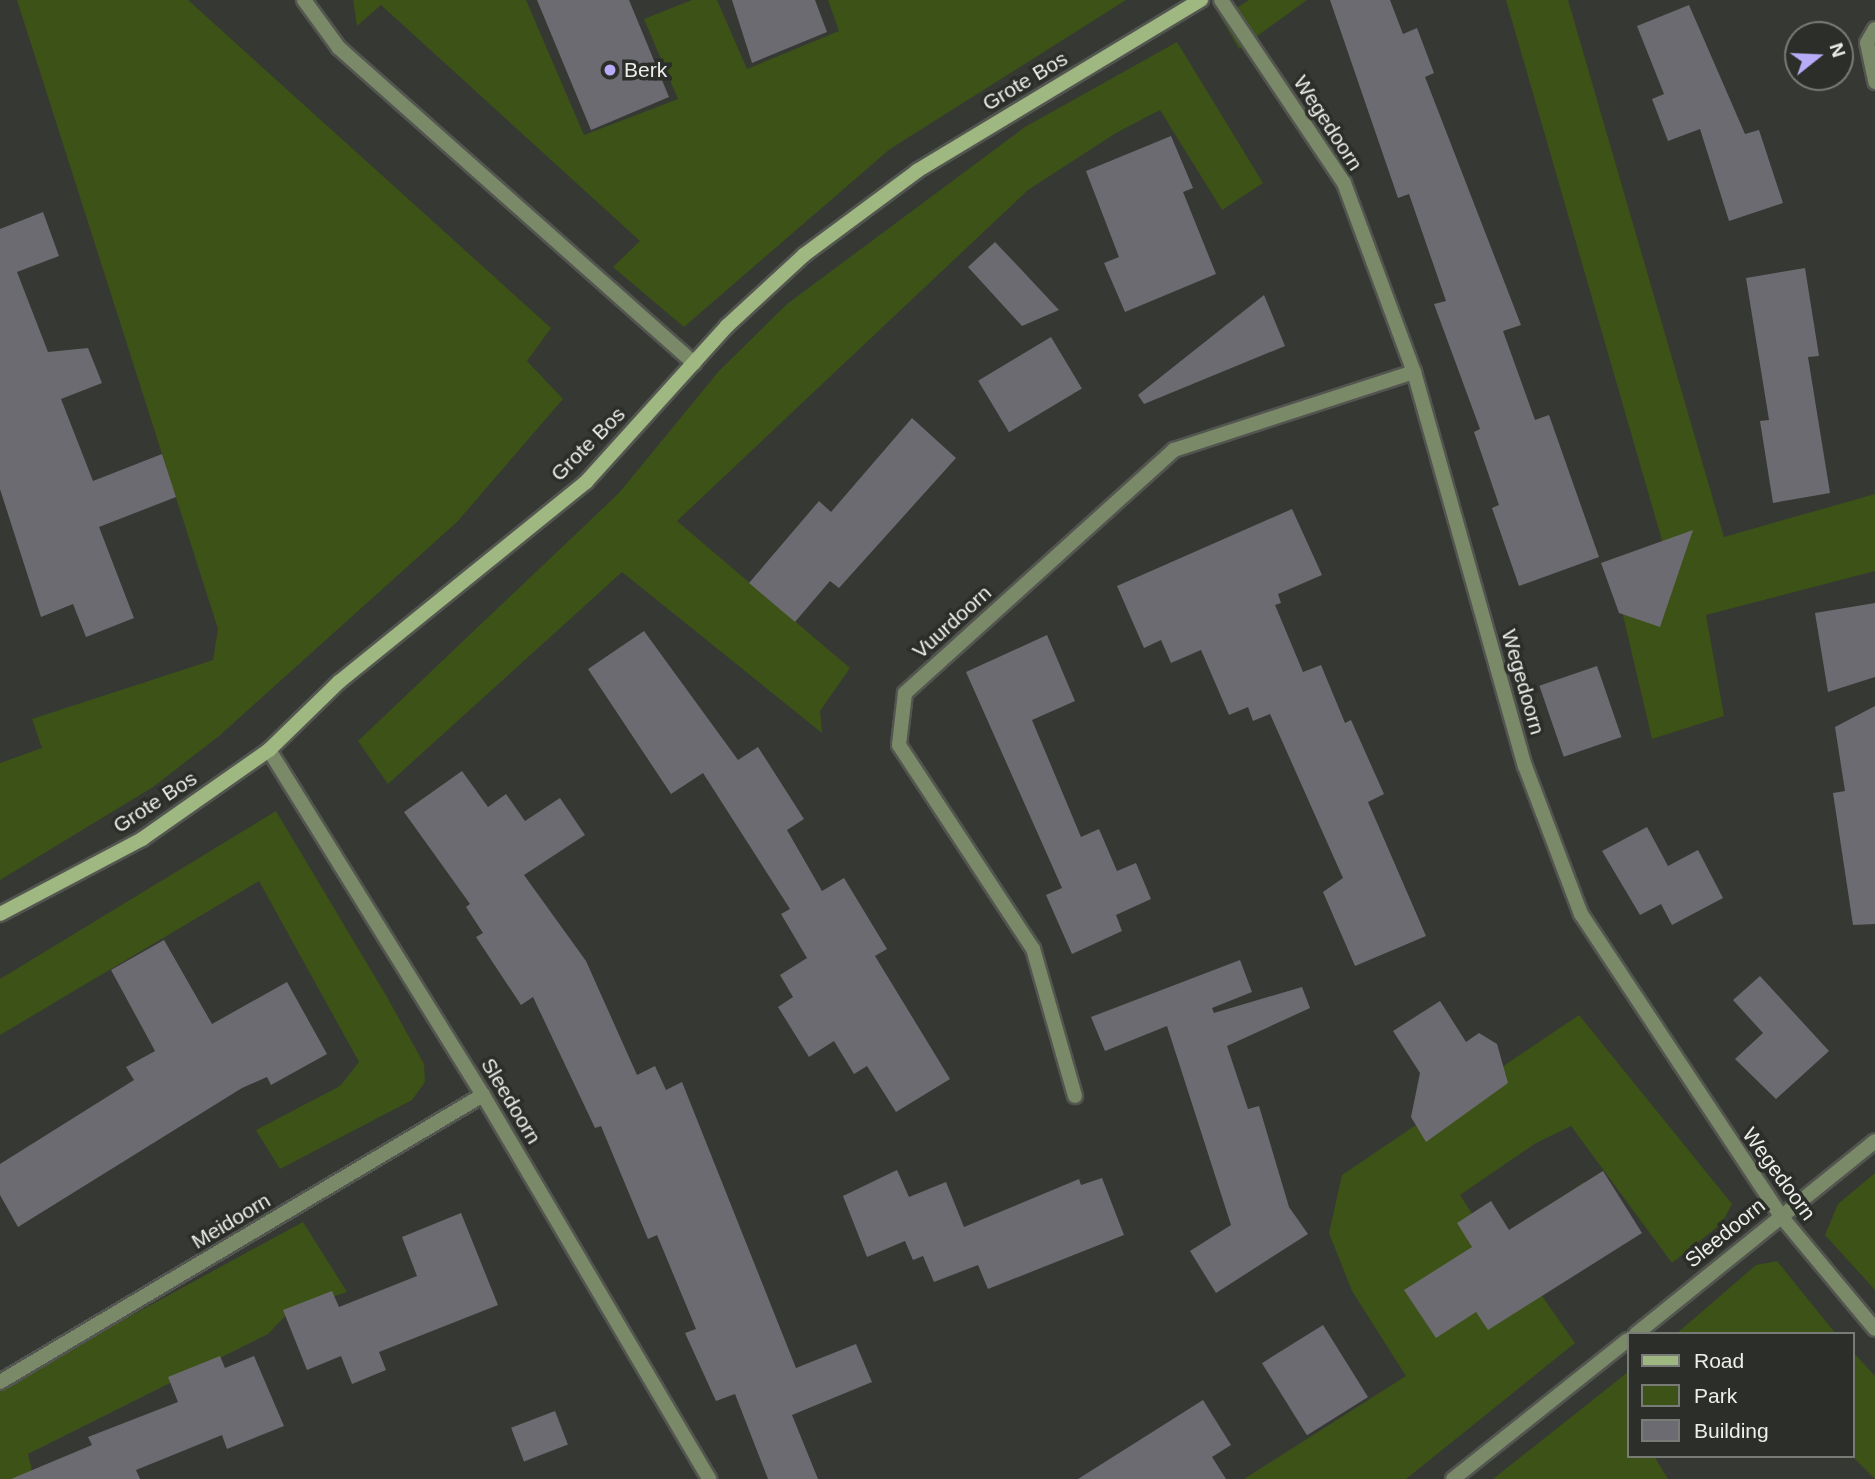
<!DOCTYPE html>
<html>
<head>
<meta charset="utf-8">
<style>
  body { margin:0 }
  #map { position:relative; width:1875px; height:1479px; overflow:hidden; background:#363833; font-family:Helvetica,sans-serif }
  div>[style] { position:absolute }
  .green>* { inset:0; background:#3c5217 }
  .building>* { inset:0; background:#6c6b71; transform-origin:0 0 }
  .roads { filter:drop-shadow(2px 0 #535550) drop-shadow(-2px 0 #535550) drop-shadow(0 2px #535550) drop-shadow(0 -2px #535550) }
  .lane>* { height:14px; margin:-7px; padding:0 7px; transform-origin:7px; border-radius:7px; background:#7a8967 }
  .street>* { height:14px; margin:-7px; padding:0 7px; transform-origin:7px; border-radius:7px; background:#7a8967 }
  .secondary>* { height:14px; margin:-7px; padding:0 7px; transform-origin:7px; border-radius:7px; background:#9fb780 }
  .dots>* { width:19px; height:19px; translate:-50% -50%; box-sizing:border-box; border:4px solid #2b2e29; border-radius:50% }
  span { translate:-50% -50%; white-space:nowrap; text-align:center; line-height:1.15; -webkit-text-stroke:7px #2b2e29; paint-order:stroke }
  .poi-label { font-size:21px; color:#edeeeb }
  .left { translate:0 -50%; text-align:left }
  .street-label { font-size:21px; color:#edeeeb }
  .legend { position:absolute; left:1627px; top:1332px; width:228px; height:126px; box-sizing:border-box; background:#2b2e29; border:2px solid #797b77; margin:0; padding:9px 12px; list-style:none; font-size:21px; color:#edeeeb }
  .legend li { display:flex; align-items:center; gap:14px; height:35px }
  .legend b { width:35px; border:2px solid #797b77 }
  .north { position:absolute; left:1784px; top:21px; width:70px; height:70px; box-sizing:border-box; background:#2b2e29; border:2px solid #797b77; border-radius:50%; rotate:72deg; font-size:19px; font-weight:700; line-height:28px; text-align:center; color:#edeeeb }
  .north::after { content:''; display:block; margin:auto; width:24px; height:32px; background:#b8abf7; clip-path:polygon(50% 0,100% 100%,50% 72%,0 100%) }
</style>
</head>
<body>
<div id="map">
  <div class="green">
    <div style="clip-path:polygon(17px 0,188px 0,551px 328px,527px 361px,563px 399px,457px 522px,219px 736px,153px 787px,0 880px,0 763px,42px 748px,32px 719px,213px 660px,218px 629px)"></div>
    <div style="clip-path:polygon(353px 0,526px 0,584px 135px,678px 99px,644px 19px,692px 0,717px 0,747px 69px,839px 31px,828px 0,1126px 0,890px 149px,684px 327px,613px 267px,640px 241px,381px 5px,357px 26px)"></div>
    <div style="clip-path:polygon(1249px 0,1307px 0,1239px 49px,1221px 18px)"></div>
    <div style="clip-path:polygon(1506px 0,1568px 0,1724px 537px,1875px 494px,1875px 571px,1706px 615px,1724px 716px,1652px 739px,1618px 594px,1672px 575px)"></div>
    <div style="clip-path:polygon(1177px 42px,1263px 183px,1222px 210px,1160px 110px,1116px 133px,1028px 190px,677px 521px,850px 668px,820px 711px,822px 733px,622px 572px,388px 784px,358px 741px,619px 493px,719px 371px,787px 304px,1025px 127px)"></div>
    <div style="clip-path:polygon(276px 811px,387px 997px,424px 1064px,425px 1082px,412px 1100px,280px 1169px,256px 1130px,340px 1086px,359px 1062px,259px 881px,0 1035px,0 979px)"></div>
    <div style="clip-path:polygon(1579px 1015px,1732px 1204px,1722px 1223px,1672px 1263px,1571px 1126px,1536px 1143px,1460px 1195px,1492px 1245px,1584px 1182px,1617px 1230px,1535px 1286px,1575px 1343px,1406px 1479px,1244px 1479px,1406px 1376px,1352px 1291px,1329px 1233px,1342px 1175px)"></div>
    <div style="clip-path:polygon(1875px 1173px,1875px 1290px,1825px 1235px,1838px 1204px)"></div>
    <div style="clip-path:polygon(303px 1222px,347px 1292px,290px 1311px,268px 1334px,28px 1454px,34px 1479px,0 1479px,0 1387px)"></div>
    <div style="clip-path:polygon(1777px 1261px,1836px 1334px,1676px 1334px,1756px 1265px)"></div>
    <div style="clip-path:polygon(1852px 1351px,1875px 1376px,1875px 1479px,1852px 1456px)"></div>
    <div style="clip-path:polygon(1628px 1372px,1628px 1456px,1654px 1456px,1668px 1479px,1493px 1479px)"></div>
  </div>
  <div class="building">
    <div style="clip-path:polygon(537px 0,629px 0,669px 97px,591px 130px)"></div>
    <div style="clip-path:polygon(732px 0,815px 0,827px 32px,752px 63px)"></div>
    <div style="clip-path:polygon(1330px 0,1390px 0,1403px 34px,1417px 28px,1434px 73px,1425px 77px,1521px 325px,1503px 331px,1535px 420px,1549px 415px,1599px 557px,1519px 586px,1492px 508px,1499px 505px,1474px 432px,1480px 429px,1434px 304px,1446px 301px,1409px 194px,1398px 198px)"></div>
    <div style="clip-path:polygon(1689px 5px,1745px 134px,1759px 130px,1783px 203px,1729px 221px,1700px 129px,1668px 141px,1652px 99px,1664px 94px,1637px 26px)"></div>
    <div style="clip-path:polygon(1171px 136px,1193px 188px,1183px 192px,1216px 274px,1125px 312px,1104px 263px,1119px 257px,1086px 171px)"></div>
    <div style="clip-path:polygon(43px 212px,59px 256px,17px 272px,48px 352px,88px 348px,102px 383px,61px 399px,93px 481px,162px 454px,176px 497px,99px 527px,134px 618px,86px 637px,73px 604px,41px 617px,0 489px,0 229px)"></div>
    <div style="clip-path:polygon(995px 242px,1016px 264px,1059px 310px,1022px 326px,968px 267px)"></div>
    <div style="clip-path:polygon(1805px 268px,1819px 356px,1808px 357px,1830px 493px,1773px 503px,1760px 421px,1769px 420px,1746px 278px)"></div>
    <div style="clip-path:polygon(1264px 295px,1285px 346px,1144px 404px,1138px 395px)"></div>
    <div style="left:1051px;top:337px;width:60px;height:85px;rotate:59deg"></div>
    <div style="clip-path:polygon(912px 418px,956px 458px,839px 588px,830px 581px,795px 622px,749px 583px,819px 501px,831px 512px)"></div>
    <div style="clip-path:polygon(1292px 509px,1322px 575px,1278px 594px,1281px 603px,1275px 605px,1303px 672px,1321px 665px,1345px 723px,1351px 720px,1384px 794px,1368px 802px,1426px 936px,1355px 966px,1323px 892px,1343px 878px,1270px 714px,1253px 721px,1248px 707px,1229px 715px,1201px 650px,1171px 663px,1161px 640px,1144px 648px,1117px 586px)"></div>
    <div style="clip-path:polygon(1693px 530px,1660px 627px,1619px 613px,1601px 563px)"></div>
    <div style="clip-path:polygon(1875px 603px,1875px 677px,1828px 692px,1815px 613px)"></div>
    <div style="clip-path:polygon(644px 631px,738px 760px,758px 747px,804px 819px,787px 830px,822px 891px,844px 878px,887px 949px,875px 956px,950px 1079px,896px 1112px,867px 1066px,854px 1074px,834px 1041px,809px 1057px,778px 1007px,793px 997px,780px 975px,807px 958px,781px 914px,790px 909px,703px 773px,671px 794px,588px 669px)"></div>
    <div style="clip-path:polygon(1047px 635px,1075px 701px,1032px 720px,1081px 837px,1099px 829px,1117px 871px,1136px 863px,1151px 899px,1116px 915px,1122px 931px,1072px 954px,1046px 895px,1062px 888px,966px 672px)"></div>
    <div style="left:1597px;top:666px;width:75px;height:61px;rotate:71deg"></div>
    <div style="clip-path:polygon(1875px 706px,1875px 924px,1853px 925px,1833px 793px,1845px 791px,1835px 727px)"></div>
    <div style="clip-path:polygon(462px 771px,488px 807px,506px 794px,525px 821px,560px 798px,585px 835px,524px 875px,586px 961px,637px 1075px,655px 1066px,666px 1090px,682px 1082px,796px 1368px,856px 1344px,872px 1382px,792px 1415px,818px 1479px,768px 1479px,735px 1394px,716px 1401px,685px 1333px,696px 1329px,657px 1235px,648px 1239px,601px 1126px,595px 1128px,533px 997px,521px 1005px,476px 937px,483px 933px,466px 907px,470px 904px,404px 812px)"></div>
    <div style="clip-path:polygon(1647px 827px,1668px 866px,1698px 850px,1723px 898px,1672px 925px,1661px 904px,1640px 915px,1602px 851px)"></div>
    <div style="clip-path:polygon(164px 940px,212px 1024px,287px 982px,327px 1054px,271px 1085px,267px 1077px,242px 1088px,18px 1227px,0 1195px,0 1164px,134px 1080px,126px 1067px,155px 1051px,111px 970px)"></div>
    <div style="clip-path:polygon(1240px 960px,1252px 992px,1212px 1008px,1214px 1013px,1302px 987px,1310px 1008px,1227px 1046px,1248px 1109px,1259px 1106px,1289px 1207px,1308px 1234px,1216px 1293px,1190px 1251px,1231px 1225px,1167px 1026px,1105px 1051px,1091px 1017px)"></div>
    <div style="clip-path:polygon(1760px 976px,1829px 1051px,1776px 1099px,1735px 1059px,1763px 1033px,1733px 1000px)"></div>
    <div style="clip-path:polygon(1440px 1001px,1466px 1042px,1479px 1033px,1497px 1044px,1508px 1083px,1426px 1142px,1411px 1117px,1420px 1073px,1393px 1031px)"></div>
    <div style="clip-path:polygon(897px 1170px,909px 1197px,946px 1182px,964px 1227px,1079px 1179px,1081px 1185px,1102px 1178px,1124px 1235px,988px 1289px,978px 1265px,934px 1282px,923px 1256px,913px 1260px,905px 1241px,867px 1257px,843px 1196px)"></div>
    <div style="clip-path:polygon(1603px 1171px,1642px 1233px,1488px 1330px,1476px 1312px,1436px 1338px,1404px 1290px,1472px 1247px,1457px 1223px,1491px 1201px,1509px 1230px)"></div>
    <div style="clip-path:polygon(461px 1213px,498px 1305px,379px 1352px,386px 1370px,352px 1384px,341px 1356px,307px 1370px,283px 1310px,332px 1291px,339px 1307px,417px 1276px,402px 1237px)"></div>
    <div style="left:1323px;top:1325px;width:85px;height:72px;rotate:58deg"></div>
    <div style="clip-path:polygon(220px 1356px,225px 1368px,254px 1356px,284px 1426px,227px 1449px,222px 1435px,136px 1470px,140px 1479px,11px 1479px,92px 1445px,88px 1437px,178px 1402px,168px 1377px)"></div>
    <div style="clip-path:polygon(1203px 1400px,1231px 1445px,1212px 1457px,1226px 1479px,1078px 1479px)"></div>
    <div style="left:555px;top:1411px;width:36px;height:47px;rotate:69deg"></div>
  </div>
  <div class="roads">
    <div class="lane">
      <div style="left:304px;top:0;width:59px;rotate:53.9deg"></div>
      <div style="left:339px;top:48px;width:475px;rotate:41.6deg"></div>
    </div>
    <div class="street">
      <div style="left:1221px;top:0;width:220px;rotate:56.1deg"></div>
      <div style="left:1344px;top:183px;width:202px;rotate:69.7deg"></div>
      <div style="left:1414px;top:372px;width:409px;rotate:74.3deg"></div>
      <div style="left:1525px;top:766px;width:158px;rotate:69.3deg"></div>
      <div style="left:1581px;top:914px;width:361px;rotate:56.5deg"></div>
      <div style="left:1780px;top:1215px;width:148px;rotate:50.2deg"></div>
      <div style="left:1875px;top:29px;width:16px;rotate:120deg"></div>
      <div style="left:1867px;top:43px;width:40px;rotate:78deg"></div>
      <div style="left:269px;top:750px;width:406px;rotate:58.2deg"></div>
      <div style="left:483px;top:1095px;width:446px;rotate:59.5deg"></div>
      <div style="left:1075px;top:1096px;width:153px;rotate:-105.9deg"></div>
      <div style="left:1033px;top:949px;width:244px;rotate:-123.3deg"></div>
      <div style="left:899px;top:745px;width:52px;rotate:-83.4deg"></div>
      <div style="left:905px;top:693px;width:363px;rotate:-42.1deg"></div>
      <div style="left:1174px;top:450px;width:252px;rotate:-18deg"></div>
      <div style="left:1636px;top:1334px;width:307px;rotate:-38.9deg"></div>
      <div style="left:0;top:1382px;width:562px;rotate:-30.72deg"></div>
      <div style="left:1453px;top:1479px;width:223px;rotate:-38.5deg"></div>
    </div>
    <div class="secondary">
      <div style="left:0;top:914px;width:161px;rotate:-27.8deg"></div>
      <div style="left:142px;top:839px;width:155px;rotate:-35deg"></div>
      <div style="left:269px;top:750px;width:98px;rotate:-44.2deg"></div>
      <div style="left:339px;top:682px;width:318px;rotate:-39deg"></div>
      <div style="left:586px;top:482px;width:210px;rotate:-47.9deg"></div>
      <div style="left:727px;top:326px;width:105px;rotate:-42.7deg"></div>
      <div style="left:804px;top:255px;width:141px;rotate:-36.6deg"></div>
      <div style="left:917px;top:171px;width:332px;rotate:-31.1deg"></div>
    </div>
  </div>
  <div class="dots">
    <div style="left:610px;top:70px;background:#b8abf7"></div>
  </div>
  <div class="poi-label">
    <span class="left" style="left:624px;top:70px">Berk</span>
  </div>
  <div class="street-label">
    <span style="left:1025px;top:81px;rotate:-31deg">Grote Bos</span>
    <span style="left:1328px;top:123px;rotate:57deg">Wegedoorn</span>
    <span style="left:588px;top:444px;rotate:-45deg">Grote Bos</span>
    <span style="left:952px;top:622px;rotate:-42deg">Vuurdoorn</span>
    <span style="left:1523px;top:682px;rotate:74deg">Wegedoorn</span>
    <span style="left:155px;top:802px;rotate:-33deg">Grote Bos</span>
    <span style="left:511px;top:1101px;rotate:59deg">Sleedoorn</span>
    <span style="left:1779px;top:1174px;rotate:54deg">Wegedoorn</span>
    <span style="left:231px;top:1221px;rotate:-31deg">Meidoorn</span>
    <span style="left:1725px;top:1233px;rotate:-39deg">Sleedoorn</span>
  </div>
  <ul class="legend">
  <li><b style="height:9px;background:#9fb780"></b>Road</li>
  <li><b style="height:19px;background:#3c5217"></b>Park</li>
  <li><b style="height:19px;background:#6c6b71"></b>Building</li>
  </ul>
  <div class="north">N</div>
</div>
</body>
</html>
